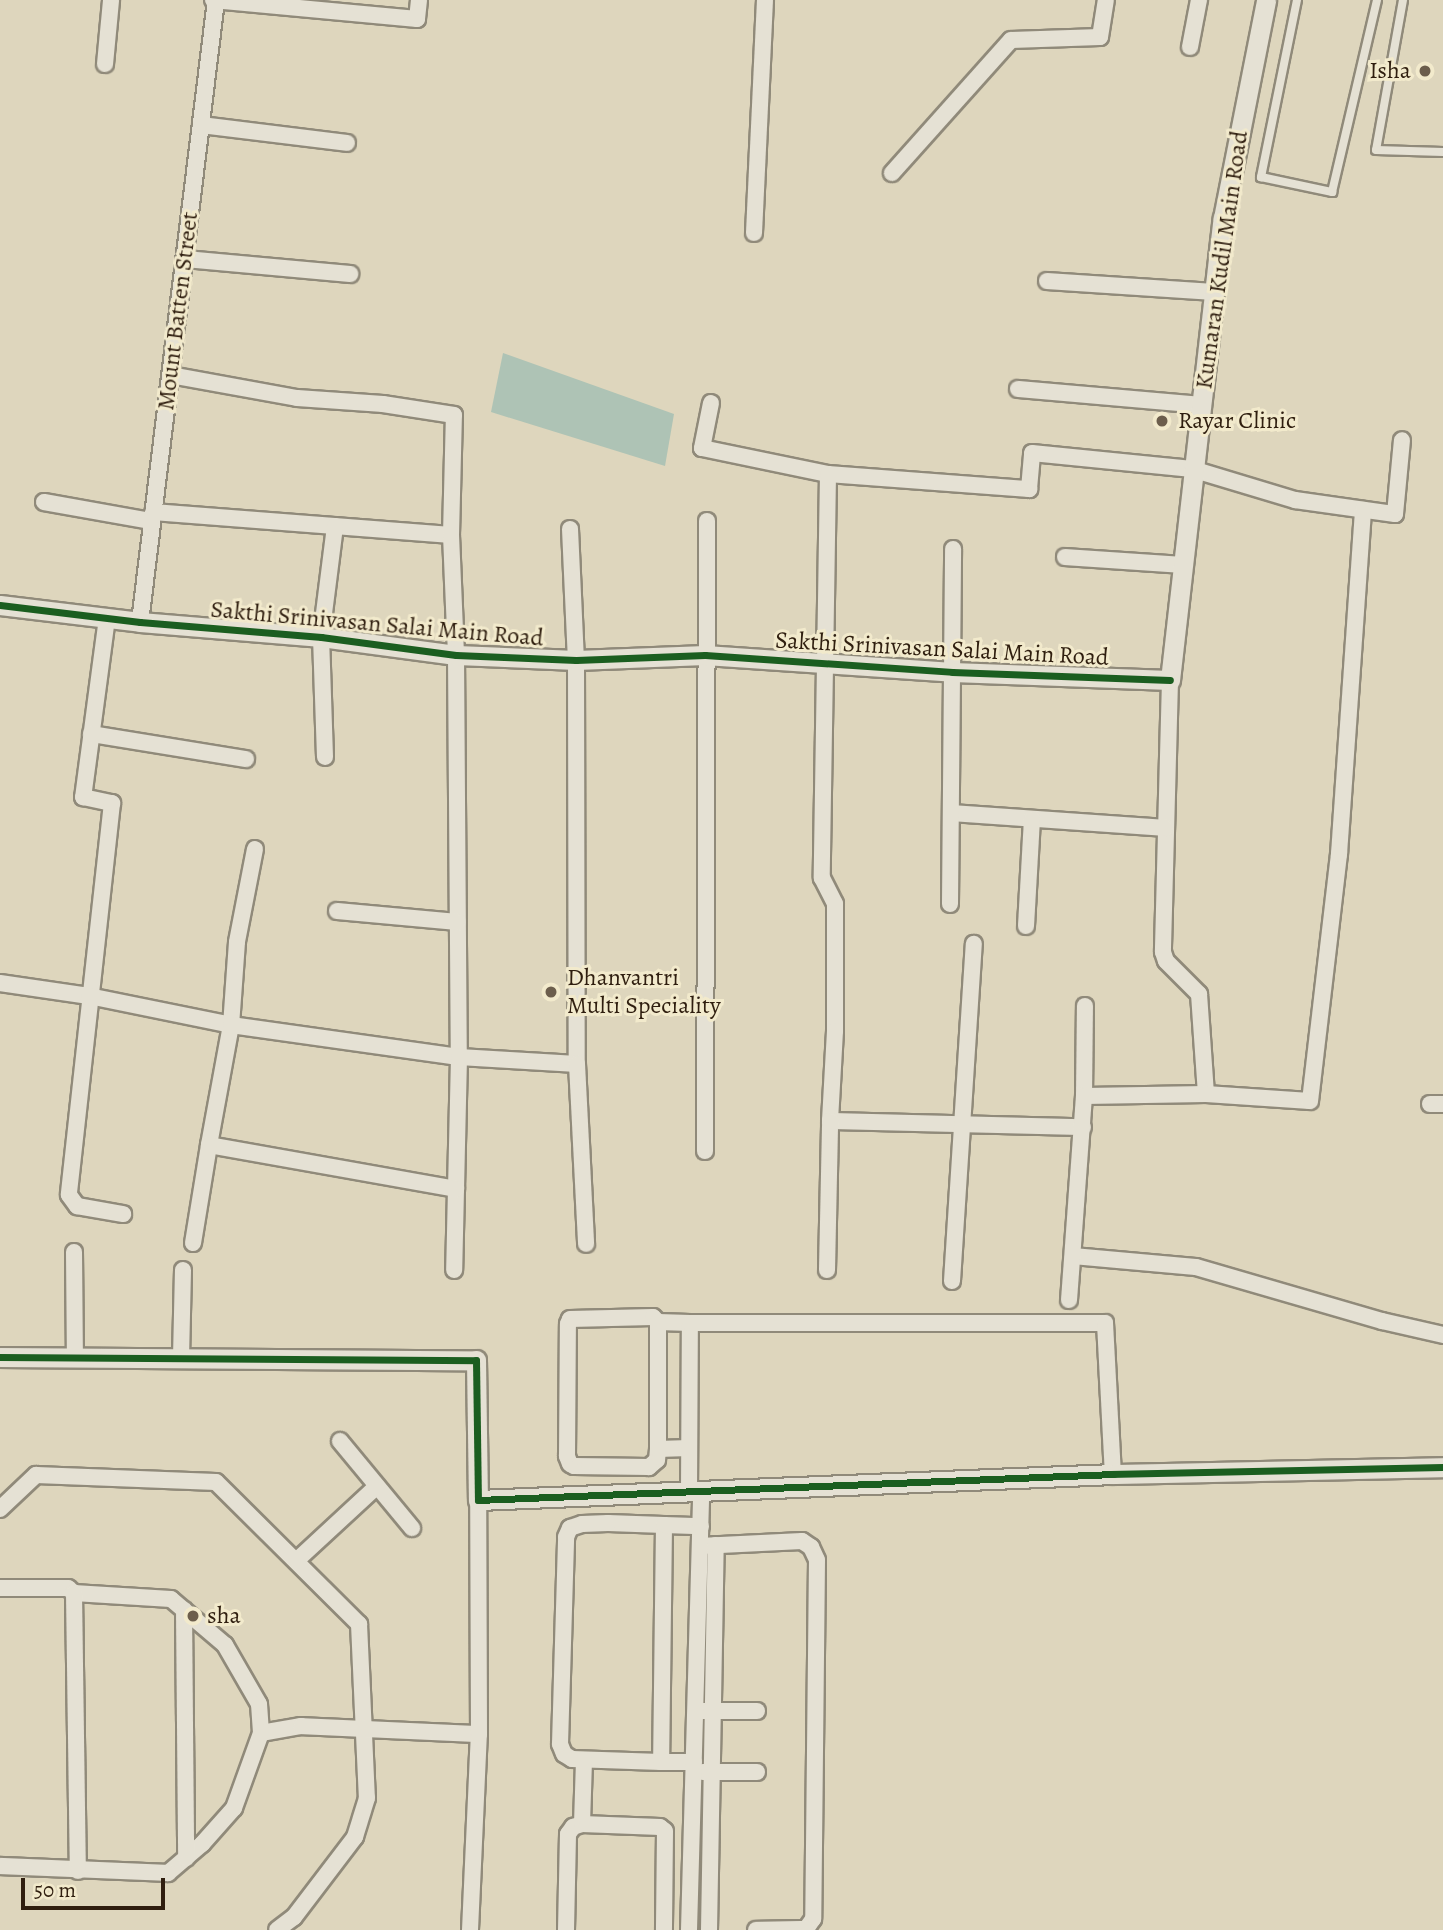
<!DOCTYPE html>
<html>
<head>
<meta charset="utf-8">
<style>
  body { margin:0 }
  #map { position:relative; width:1443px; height:1930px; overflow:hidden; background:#ded6bd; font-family:Alegreya,serif }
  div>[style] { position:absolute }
  .water>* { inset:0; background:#aec3b5 }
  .roads { filter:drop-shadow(2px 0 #908a7a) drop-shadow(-2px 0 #908a7a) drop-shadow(0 2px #908a7a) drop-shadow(0 -2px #908a7a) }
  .service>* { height:8px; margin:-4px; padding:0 4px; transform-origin:4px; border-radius:4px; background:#e5e1d4 }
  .minor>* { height:16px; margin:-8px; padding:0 8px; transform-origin:8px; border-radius:8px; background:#e5e1d4 }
  .tertiary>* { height:19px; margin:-9.5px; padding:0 9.5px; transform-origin:9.5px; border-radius:9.5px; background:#e5e1d4 }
  .cycleway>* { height:7px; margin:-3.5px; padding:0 3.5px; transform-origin:3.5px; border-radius:3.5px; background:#1b5e20 }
  .dots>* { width:19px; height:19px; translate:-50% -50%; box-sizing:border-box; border:4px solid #f2eacc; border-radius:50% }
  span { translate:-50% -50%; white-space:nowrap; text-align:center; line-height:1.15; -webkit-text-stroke:6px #f2eacc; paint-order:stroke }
  .poi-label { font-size:24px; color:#2f1e0f }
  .right { translate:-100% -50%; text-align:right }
  .left { translate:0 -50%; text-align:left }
  .street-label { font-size:24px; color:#2f1e0f }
  .scale { position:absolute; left:21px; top:1878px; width:144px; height:32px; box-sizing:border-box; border:4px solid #2f1e0f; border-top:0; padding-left:9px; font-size:21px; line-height:24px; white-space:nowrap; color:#2f1e0f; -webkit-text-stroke:5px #f2eacc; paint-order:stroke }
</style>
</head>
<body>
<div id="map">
  <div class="water">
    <div style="clip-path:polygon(503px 353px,674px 414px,665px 466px,491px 412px)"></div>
  </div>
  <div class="roads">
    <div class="service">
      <div style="left:1297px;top:0;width:181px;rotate:101.5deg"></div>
      <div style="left:1261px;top:177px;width:73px;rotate:11.9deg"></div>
      <div style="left:1332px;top:192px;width:197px;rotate:-76.8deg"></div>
      <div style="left:1403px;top:0;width:152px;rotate:100.2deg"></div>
      <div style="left:1376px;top:150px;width:67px;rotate:1.7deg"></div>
    </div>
    <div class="minor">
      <div style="left:213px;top:0;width:205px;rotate:5.3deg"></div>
      <div style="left:417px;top:19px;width:19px;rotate:-84deg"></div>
      <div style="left:1190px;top:47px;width:48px;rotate:-79.2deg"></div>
      <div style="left:105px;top:64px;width:64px;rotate:-84.6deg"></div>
      <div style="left:201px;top:125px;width:147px;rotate:7deg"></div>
      <div style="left:892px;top:173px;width:178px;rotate:-48.2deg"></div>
      <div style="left:1011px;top:40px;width:89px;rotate:-1.9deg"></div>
      <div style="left:1100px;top:37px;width:37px;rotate:-81deg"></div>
      <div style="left:754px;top:233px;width:233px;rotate:-87.3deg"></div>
      <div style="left:185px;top:259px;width:166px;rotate:5.2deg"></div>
      <div style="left:1047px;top:281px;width:167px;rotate:3.8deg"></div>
      <div style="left:1018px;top:389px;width:185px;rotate:5deg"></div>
      <div style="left:711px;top:403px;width:46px;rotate:101.3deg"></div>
      <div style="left:702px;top:448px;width:129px;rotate:11.7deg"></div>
      <div style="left:828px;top:474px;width:404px;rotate:90.9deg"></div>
      <div style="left:822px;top:878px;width:29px;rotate:63deg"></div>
      <div style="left:835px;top:904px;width:127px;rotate:90deg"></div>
      <div style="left:835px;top:1031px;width:90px;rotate:93.2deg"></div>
      <div style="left:830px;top:1121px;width:253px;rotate:1.4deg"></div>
      <div style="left:828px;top:474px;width:202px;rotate:4.3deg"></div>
      <div style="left:1029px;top:489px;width:36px;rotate:-85deg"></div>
      <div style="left:1032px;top:453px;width:161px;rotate:5.7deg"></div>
      <div style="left:1192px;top:469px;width:108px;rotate:16.8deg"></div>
      <div style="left:1295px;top:500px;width:101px;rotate:8deg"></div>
      <div style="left:1395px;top:514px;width:74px;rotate:-84.6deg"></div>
      <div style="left:44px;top:502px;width:109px;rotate:10.1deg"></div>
      <div style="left:153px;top:512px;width:299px;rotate:4.4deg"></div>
      <div style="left:451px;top:535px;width:120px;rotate:-88.6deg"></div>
      <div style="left:454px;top:415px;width:72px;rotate:-171.2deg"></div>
      <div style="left:383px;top:404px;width:86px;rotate:-176deg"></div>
      <div style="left:297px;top:398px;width:128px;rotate:-169.7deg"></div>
      <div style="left:570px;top:529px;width:131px;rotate:87.4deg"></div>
      <div style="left:576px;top:660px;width:404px;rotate:89.9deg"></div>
      <div style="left:451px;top:535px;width:120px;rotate:87.6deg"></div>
      <div style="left:456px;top:655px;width:402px;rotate:89.6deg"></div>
      <div style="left:459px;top:1057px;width:213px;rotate:91.3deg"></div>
      <div style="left:1065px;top:557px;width:118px;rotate:3.9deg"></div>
      <div style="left:107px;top:618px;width:181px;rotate:97.6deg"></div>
      <div style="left:83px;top:797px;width:30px;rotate:12deg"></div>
      <div style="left:112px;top:803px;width:394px;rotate:96.3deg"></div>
      <div style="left:69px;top:1195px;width:14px;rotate:54deg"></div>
      <div style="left:77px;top:1206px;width:47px;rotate:9.9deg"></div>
      <div style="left:140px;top:622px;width:627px;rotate:-83.03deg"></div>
      <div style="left:1170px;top:680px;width:272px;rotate:91.5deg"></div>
      <div style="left:1163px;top:952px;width:9px;rotate:72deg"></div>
      <div style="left:1166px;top:961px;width:47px;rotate:45deg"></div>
      <div style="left:1199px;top:994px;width:100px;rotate:86deg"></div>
      <div style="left:91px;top:734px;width:157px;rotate:9.2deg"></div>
      <div style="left:325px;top:757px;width:120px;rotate:-91.9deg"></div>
      <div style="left:321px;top:637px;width:112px;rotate:-82.8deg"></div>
      <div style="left:952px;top:813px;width:214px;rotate:4deg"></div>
      <div style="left:255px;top:849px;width:95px;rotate:101deg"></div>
      <div style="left:237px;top:942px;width:83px;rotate:94.1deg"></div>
      <div style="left:231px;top:1025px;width:122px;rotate:100.4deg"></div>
      <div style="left:209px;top:1145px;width:251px;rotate:10.1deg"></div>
      <div style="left:950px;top:904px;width:355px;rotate:-89.5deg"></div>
      <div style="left:337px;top:911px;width:121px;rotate:5.2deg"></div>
      <div style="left:1026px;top:926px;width:107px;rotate:-86.8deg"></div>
      <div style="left:0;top:983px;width:90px;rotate:8.3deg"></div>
      <div style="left:89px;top:996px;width:145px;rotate:11.5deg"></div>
      <div style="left:231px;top:1025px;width:230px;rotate:8deg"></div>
      <div style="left:459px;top:1057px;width:118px;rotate:3.4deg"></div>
      <div style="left:577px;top:1064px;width:180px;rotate:87.1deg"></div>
      <div style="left:1084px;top:1096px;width:90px;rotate:-89.4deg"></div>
      <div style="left:1430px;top:1104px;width:13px"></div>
      <div style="left:705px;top:1151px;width:630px;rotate:-89.82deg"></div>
      <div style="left:193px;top:1243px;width:99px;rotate:-80.7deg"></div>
      <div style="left:74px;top:1252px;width:106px;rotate:89.5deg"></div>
      <div style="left:1073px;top:1256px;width:123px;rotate:5.1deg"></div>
      <div style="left:1196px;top:1267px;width:194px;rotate:16.2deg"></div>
      <div style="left:1382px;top:1321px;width:63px;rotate:12.9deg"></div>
      <div style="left:827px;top:1270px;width:149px;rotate:-88.8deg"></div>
      <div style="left:952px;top:1281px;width:338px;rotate:-86.3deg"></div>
      <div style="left:1069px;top:1300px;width:205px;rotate:-85.8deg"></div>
      <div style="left:1084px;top:1096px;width:122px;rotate:-0.9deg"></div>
      <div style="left:1206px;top:1094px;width:104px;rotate:3.9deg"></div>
      <div style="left:1310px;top:1101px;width:249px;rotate:-83.3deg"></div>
      <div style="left:1339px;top:854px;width:345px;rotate:-86deg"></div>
      <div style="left:181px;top:1358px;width:88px;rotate:-88.7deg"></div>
      <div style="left:340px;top:1441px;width:113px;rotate:50.4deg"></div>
      <div style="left:689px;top:1448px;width:31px;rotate:178deg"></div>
      <div style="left:658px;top:1449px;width:11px;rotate:95deg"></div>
      <div style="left:657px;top:1460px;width:11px;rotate:139deg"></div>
      <div style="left:649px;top:1467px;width:75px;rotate:-179.2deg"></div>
      <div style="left:574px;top:1466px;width:4px;rotate:-153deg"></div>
      <div style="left:570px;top:1464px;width:9px;rotate:-111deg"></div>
      <div style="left:567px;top:1456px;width:132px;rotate:-89.6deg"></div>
      <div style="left:568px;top:1324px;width:5px;rotate:-68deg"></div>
      <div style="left:570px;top:1319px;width:83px;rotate:-1.4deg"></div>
      <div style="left:653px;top:1317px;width:7px;rotate:45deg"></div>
      <div style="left:658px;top:1322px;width:32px;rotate:2deg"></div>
      <div style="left:658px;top:1449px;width:127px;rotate:-90deg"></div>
      <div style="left:689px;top:1492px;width:169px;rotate:-89.7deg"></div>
      <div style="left:690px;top:1323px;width:415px"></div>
      <div style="left:1105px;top:1323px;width:151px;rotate:87deg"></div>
      <div style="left:0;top:1509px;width:50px;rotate:-43.4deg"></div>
      <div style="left:36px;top:1475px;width:180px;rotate:2.2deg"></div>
      <div style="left:216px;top:1482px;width:202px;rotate:44.8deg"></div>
      <div style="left:359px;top:1624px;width:174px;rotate:87.4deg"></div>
      <div style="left:367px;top:1798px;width:41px;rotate:107.1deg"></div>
      <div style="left:355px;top:1837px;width:101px;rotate:127.3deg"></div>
      <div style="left:294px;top:1917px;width:21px;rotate:143deg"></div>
      <div style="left:608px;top:1523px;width:56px;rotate:2deg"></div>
      <div style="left:664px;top:1525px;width:237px;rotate:90.7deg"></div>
      <div style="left:661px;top:1762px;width:89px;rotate:-178.1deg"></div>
      <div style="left:572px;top:1759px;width:9px;rotate:-148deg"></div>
      <div style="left:564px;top:1754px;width:11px;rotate:-112deg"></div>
      <div style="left:560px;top:1744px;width:207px;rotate:-88.3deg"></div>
      <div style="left:566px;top:1537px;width:10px;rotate:-66deg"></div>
      <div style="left:570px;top:1528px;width:13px;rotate:-18deg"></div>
      <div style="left:582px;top:1524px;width:26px;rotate:-2deg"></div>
      <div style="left:664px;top:1525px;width:37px;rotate:2deg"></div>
      <div style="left:700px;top:1546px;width:102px;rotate:-2.8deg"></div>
      <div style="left:802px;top:1541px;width:11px;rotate:34deg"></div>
      <div style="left:811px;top:1547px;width:14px;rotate:65deg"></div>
      <div style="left:817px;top:1560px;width:359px;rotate:90.6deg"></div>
      <div style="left:813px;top:1919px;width:12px;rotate:125deg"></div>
      <div style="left:806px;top:1929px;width:50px;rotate:178.9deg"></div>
      <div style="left:296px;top:1561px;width:110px;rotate:-42.8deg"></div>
      <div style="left:0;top:1588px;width:68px"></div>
      <div style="left:68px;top:1588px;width:8px;rotate:40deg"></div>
      <div style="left:74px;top:1593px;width:97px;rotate:3.5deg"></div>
      <div style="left:171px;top:1599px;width:71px;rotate:40.4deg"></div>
      <div style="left:225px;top:1645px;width:68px;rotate:60deg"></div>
      <div style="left:259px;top:1704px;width:29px;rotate:86deg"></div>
      <div style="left:261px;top:1733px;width:80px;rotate:109.8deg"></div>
      <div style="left:234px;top:1808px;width:48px;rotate:131.6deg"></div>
      <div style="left:202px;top:1844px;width:45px;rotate:139.5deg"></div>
      <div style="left:168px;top:1873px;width:168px;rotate:-177.6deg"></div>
      <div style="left:74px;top:1593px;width:278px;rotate:89.2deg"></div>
      <div style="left:184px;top:1610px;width:248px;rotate:89.5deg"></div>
      <div style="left:702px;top:1711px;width:55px"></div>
      <div style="left:261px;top:1733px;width:41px;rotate:-9.9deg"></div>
      <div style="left:301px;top:1726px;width:178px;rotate:2.6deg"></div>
      <div style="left:661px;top:1762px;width:33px"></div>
      <div style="left:703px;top:1772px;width:54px"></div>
      <div style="left:582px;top:1824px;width:64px;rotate:-88.2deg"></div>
      <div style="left:470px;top:1930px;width:196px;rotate:-87.4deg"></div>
      <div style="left:479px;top:1734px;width:234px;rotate:-90.2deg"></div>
      <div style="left:566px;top:1930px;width:96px;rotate:-88.8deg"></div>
      <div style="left:568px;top:1834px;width:9px;rotate:-54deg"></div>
      <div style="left:573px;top:1827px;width:9px;rotate:-18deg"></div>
      <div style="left:582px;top:1824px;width:78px;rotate:2.2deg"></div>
      <div style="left:660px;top:1827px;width:6px;rotate:39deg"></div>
      <div style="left:665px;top:1831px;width:99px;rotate:90.6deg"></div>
      <div style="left:689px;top:1930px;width:439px;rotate:-88.4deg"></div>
      <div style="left:709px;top:1930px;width:385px;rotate:-89deg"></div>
    </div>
    <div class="tertiary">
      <div style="left:0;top:605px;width:141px;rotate:6.9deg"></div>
      <div style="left:140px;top:622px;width:182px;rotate:4.7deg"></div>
      <div style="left:321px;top:637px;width:136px;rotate:7.6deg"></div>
      <div style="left:456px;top:655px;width:120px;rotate:2.4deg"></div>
      <div style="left:576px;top:660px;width:129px;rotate:-2.2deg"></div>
      <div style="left:705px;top:655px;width:248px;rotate:3.9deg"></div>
      <div style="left:952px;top:672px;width:218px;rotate:2.1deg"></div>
      <div style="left:1170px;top:680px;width:465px;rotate:-83.5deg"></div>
      <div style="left:1223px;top:218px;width:222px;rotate:-78.8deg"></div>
      <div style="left:0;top:1357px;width:476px;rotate:0.4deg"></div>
      <div style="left:476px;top:1360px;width:140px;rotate:89.2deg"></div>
      <div style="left:478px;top:1500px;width:636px;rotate:-2.34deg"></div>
      <div style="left:1113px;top:1474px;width:330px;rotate:-1.2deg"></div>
    </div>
  </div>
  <div class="cycleway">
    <div style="left:0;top:605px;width:141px;rotate:6.9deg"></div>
    <div style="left:140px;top:622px;width:182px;rotate:4.7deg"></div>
    <div style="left:321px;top:637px;width:136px;rotate:7.6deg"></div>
    <div style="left:456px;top:655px;width:120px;rotate:2.4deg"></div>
    <div style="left:576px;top:660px;width:129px;rotate:-2.2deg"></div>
    <div style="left:705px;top:655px;width:248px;rotate:3.9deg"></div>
    <div style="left:952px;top:672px;width:218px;rotate:2.1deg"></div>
    <div style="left:0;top:1357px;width:476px;rotate:0.4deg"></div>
    <div style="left:476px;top:1360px;width:140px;rotate:89.2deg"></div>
    <div style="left:478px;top:1500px;width:636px;rotate:-2.34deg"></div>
    <div style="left:1113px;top:1474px;width:330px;rotate:-1.2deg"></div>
  </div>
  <div class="dots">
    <div style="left:1425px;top:71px;background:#6c5e4c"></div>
    <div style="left:1162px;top:421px;background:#6c5e4c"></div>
    <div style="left:551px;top:992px;background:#6c5e4c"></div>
    <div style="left:193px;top:1616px;background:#6c5e4c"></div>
  </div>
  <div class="poi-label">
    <span class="right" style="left:1411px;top:71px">Isha</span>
    <span class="left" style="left:1178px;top:421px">Rayar Clinic</span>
    <span class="left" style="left:567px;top:992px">Dhanvantri<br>Multi Speciality</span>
    <span class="left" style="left:207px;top:1616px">sha</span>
  </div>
  <div class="street-label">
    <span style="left:1222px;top:260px;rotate:-82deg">Kumaran Kudil Main Road</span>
    <span style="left:178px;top:311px;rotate:-83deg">Mount Batten Street</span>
    <span style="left:377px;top:624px;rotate:5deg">Sakthi Srinivasan Salai Main Road</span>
    <span style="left:942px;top:649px;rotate:3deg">Sakthi Srinivasan Salai Main Road</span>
  </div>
  <div class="scale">50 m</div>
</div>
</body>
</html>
